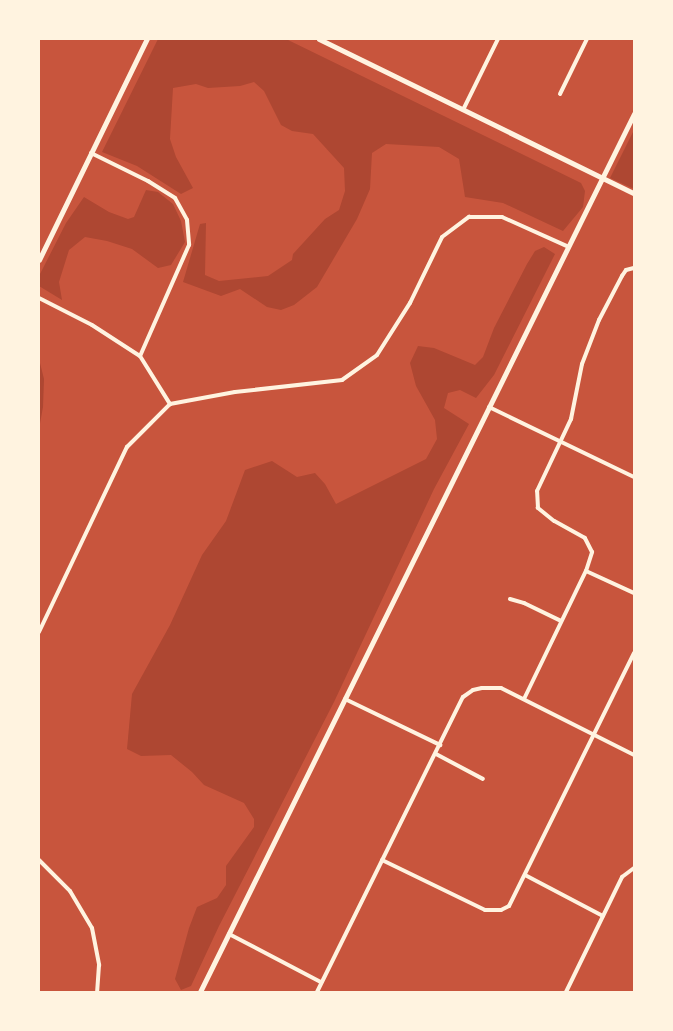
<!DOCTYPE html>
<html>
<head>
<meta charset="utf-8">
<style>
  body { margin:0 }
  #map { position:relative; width:673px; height:1031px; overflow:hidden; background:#c8553d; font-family:Manrope,sans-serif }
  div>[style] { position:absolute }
  .green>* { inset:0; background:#ae4732 }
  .minor>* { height:4px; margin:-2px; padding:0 2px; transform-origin:2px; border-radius:2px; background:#fff3e0 }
  .tertiary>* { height:4.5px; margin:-2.25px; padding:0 2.25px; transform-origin:2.25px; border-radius:2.25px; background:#fff3e0 }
  .secondary>* { height:5px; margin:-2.5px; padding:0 2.5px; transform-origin:2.5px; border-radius:2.5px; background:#fff3e0 }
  span { translate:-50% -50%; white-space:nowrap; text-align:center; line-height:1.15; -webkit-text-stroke:5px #fff3e0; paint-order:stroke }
  .frame { position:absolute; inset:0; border:40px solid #fff3e0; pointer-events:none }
</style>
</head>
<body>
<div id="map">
  <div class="green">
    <div style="clip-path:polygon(158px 39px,286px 39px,581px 183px,585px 191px,583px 207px,563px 231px,503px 203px,465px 197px,459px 159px,439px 147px,386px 144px,372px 153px,370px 189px,357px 219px,317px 287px,294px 305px,281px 310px,267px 307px,240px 289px,221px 296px,183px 282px,200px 224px,206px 223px,205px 275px,219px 281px,268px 276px,292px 260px,293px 254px,325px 219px,339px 210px,345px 191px,344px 168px,313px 134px,292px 131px,281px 125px,264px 91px,254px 82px,240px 86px,208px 88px,196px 84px,173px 88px,170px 139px,176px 157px,193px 188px,181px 194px,137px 166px,102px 152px)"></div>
    <div style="clip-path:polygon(634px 130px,634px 189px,610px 178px)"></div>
    <div style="clip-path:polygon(146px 190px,158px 192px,173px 204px,181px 221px,185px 242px,171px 265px,158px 268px,132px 249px,107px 241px,85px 237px,69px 250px,59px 282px,62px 300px,39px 286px,39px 276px,66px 223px,84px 197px,109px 212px,128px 219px,134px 217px)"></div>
    <div style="clip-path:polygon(544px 247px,555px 254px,494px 375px,476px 398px,460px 390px,448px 393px,444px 408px,469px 424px,434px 489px,334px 702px,219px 926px,191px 986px,181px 990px,175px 979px,189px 928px,197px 907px,217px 898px,226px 885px,226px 866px,254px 827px,254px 819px,244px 803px,204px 785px,192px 772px,171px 755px,141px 756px,127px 749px,132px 694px,170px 625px,202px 555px,226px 521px,245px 470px,272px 461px,297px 477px,315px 473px,325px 484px,336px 504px,426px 459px,437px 439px,435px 420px,416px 386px,410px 363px,418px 346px,434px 348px,475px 365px,483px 357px,494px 328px,527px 264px,535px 251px)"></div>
    <div style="clip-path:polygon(39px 359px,44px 379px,43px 407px,39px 429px)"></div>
  </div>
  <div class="minor">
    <div style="left:560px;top:94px;width:61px;rotate:-63.9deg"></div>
    <div style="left:463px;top:110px;width:79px;rotate:-63.8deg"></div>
    <div style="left:91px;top:153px;width:64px;rotate:26.2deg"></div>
    <div style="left:148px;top:181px;width:32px;rotate:32deg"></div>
    <div style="left:175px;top:198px;width:25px;rotate:61deg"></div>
    <div style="left:187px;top:220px;width:25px;rotate:85deg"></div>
    <div style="left:189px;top:245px;width:121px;rotate:113.8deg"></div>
    <div style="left:39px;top:298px;width:59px;rotate:27deg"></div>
    <div style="left:92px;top:325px;width:57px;rotate:32.9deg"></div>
    <div style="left:140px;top:356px;width:57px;rotate:58deg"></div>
    <div style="left:489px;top:407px;width:161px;rotate:25.8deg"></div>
    <div style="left:586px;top:571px;width:53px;rotate:24.6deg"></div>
    <div style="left:510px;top:599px;width:15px;rotate:16deg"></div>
    <div style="left:524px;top:603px;width:41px;rotate:25.9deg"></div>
    <div style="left:39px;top:632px;width:205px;rotate:-64.6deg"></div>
    <div style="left:127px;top:447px;width:61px;rotate:-45deg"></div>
    <div style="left:170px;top:404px;width:66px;rotate:-10.5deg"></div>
    <div style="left:235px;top:392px;width:108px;rotate:-6.4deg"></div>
    <div style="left:342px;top:380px;width:43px;rotate:-35.5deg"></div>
    <div style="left:377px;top:355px;width:62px;rotate:-57.6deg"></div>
    <div style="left:410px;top:303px;width:73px;rotate:-64.1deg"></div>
    <div style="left:442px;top:237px;width:34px;rotate:-37deg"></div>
    <div style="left:469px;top:217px;width:33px"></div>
    <div style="left:502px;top:217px;width:73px;rotate:24.1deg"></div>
    <div style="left:345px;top:699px;width:106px;rotate:25.8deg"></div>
    <div style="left:524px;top:699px;width:142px;rotate:-64.2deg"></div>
    <div style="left:586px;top:571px;width:20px;rotate:-72deg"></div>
    <div style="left:592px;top:552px;width:16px;rotate:-117deg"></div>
    <div style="left:585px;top:538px;width:35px;rotate:-151deg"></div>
    <div style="left:554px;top:521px;width:21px;rotate:-141deg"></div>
    <div style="left:538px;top:508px;width:17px;rotate:-93deg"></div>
    <div style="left:537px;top:491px;width:80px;rotate:-64.7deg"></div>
    <div style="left:571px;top:419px;width:56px;rotate:-78.7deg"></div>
    <div style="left:582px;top:364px;width:47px;rotate:-68.9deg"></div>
    <div style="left:599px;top:320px;width:50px;rotate:-62.4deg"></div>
    <div style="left:622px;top:276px;width:7px;rotate:-56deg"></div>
    <div style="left:626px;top:270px;width:8px;rotate:-14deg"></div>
    <div style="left:436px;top:754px;width:53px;rotate:28deg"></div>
    <div style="left:39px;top:860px;width:44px;rotate:45deg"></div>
    <div style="left:70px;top:891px;width:43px;rotate:59.3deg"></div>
    <div style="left:92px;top:928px;width:38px;rotate:79deg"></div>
    <div style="left:99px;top:965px;width:27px;rotate:94deg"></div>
    <div style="left:382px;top:860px;width:114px;rotate:25.9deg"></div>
    <div style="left:485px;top:910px;width:16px"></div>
    <div style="left:501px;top:910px;width:9px;rotate:-27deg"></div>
    <div style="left:509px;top:906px;width:282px;rotate:-63.7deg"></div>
    <div style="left:525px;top:875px;width:88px;rotate:27.7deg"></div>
    <div style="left:229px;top:934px;width:104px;rotate:27.6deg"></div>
    <div style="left:317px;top:992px;width:329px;rotate:-63.7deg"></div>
    <div style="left:463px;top:697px;width:12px;rotate:-35deg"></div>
    <div style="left:473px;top:690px;width:9px;rotate:-13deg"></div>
    <div style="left:482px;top:688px;width:19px"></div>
    <div style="left:501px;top:688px;width:149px;rotate:26.7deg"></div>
    <div style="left:566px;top:992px;width:128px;rotate:-64deg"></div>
    <div style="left:622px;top:877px;width:15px;rotate:-37deg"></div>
  </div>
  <div class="tertiary">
    <div style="left:39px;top:260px;width:246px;rotate:-64deg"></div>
    <div style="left:200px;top:992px;width:979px;rotate:-63.7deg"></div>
  </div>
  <div class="secondary">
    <div style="left:319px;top:39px;width:351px;rotate:26.1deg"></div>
  </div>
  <div class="frame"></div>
</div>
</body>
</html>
